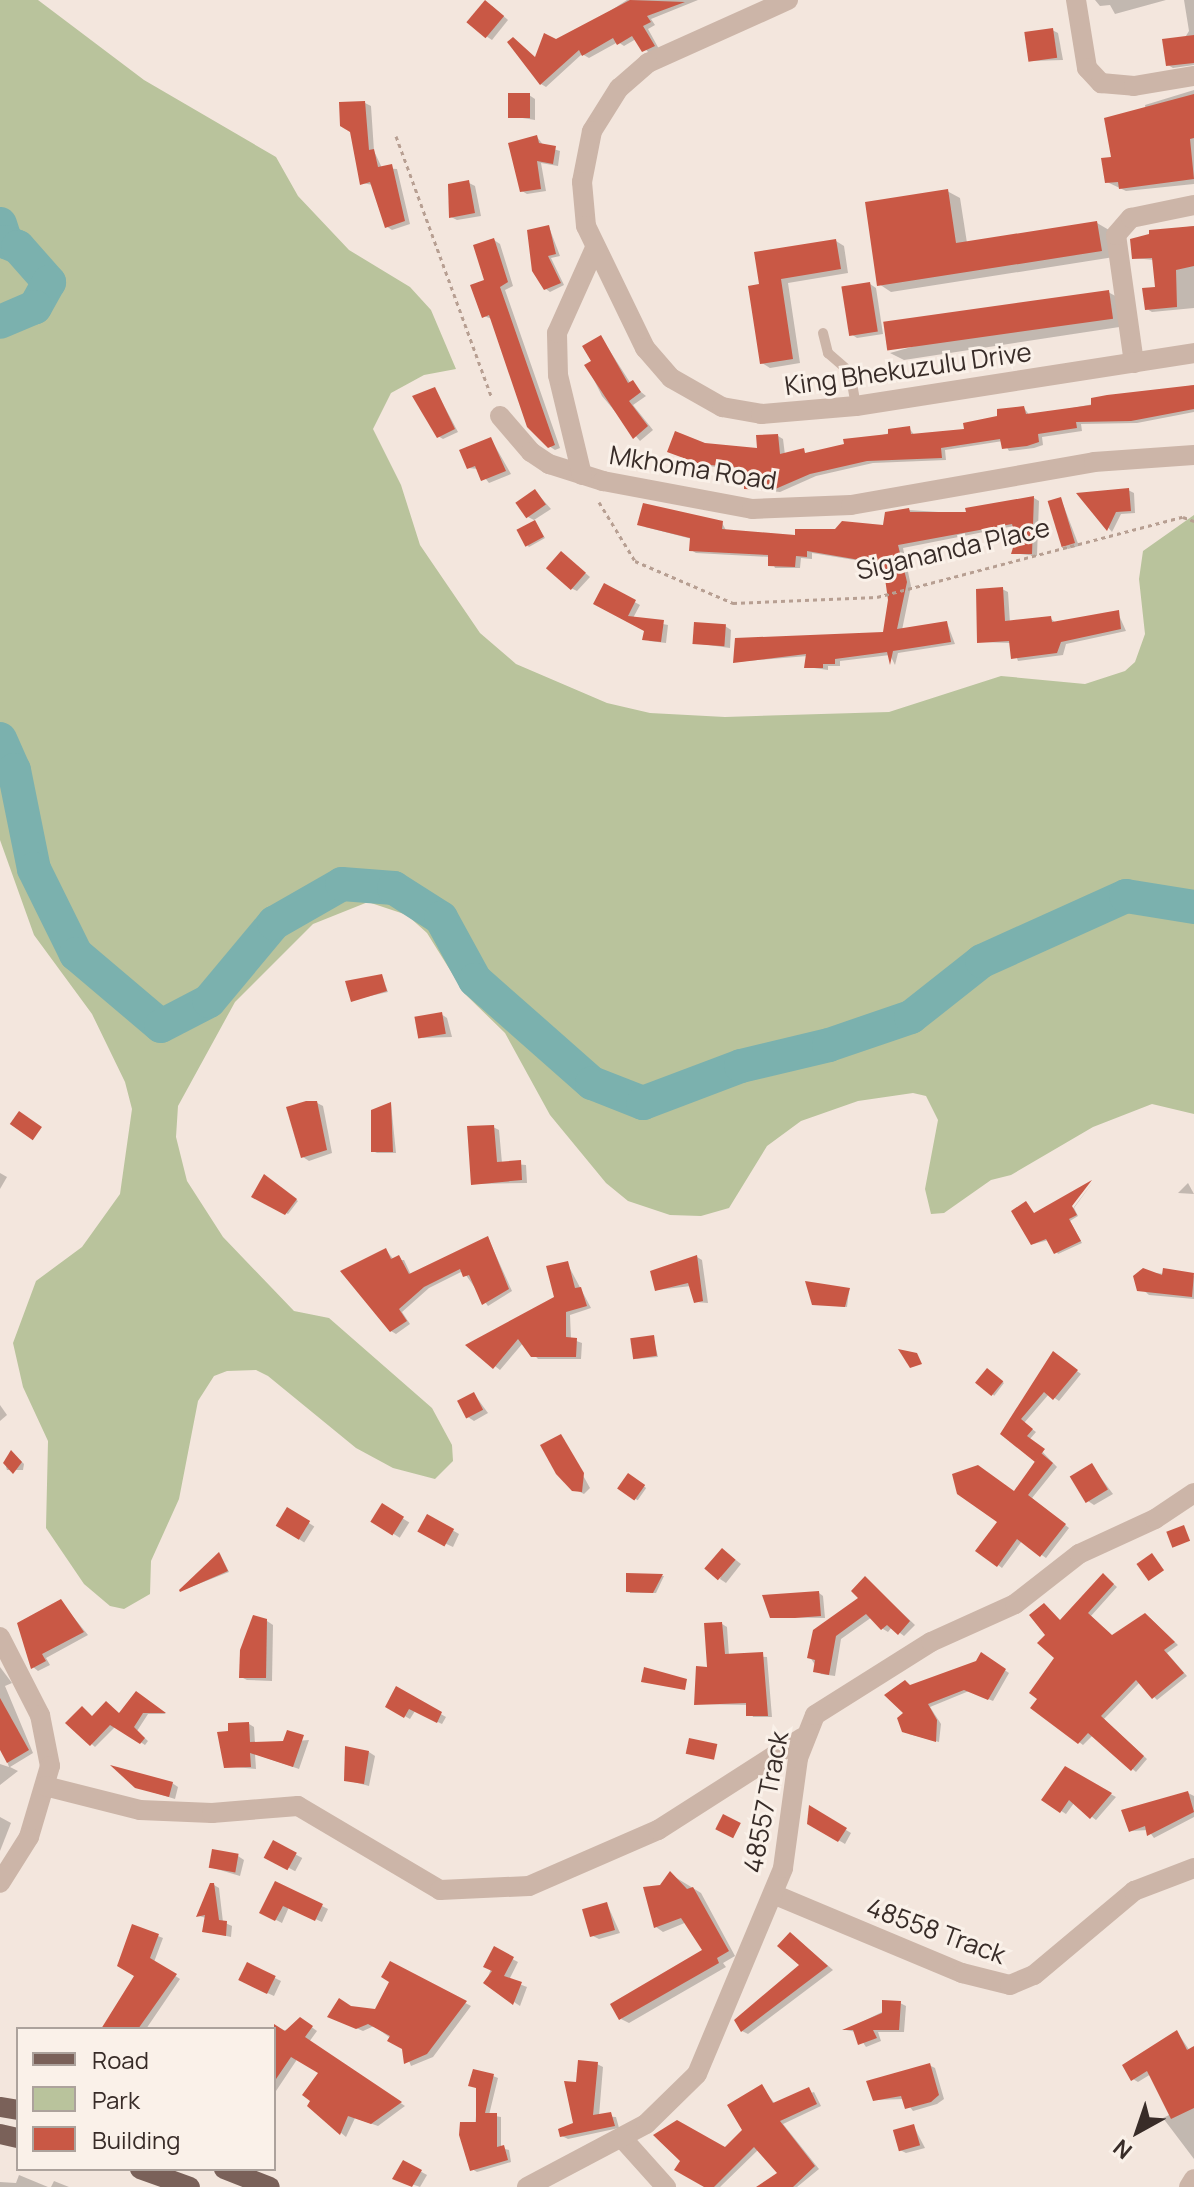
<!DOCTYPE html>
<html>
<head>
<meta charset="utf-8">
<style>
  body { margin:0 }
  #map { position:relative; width:1194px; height:2187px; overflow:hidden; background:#f3e6dd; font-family:Manrope,sans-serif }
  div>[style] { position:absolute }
  .green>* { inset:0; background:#b9c39c }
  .shadow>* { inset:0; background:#0003; transform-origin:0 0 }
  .river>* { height:34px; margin:-17px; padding:0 17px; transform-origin:17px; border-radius:17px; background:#7bb1ae }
  .building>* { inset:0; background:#c95845; transform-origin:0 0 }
  .path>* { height:3px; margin-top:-1.5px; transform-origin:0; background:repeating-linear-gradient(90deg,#b79f92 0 4px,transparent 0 8px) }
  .service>* { height:10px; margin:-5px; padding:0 5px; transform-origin:5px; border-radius:5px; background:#ccb5a8 }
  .minor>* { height:20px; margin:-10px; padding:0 10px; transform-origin:10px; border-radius:10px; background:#ccb5a8 }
  .tertiary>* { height:20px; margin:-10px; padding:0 10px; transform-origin:10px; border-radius:10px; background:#ccb5a8 }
  .primary>* { height:20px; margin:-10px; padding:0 10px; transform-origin:10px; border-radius:10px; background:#7a6159 }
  span { translate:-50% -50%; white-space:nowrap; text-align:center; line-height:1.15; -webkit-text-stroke:6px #faf1e9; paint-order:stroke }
  .street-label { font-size:26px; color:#382c28 }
  .legend { position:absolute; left:16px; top:2027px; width:260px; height:144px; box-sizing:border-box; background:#faf1e9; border:2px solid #aca29c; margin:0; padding:10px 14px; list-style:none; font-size:24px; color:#382c28 }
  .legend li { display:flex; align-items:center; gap:16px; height:40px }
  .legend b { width:40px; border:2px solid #aca29c }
  .north { position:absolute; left:1098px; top:2091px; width:80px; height:80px; -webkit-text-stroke:6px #faf1e9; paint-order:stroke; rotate:220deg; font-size:22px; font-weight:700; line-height:32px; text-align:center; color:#382c28 }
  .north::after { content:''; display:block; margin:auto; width:28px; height:36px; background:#382c28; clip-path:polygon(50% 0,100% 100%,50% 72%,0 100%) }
</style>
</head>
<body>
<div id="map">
  <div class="green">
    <div style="clip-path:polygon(0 0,38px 0,144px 80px,276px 157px,298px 196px,349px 250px,410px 287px,431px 310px,456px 369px,424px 375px,391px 393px,373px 429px,401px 485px,420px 545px,480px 633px,516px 664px,607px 703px,650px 713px,725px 717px,889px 712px,1001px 676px,1085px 684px,1125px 671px,1135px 662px,1145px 634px,1139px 579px,1143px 551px,1194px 515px,1194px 1114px,1152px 1104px,1093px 1127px,1011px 1175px,991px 1180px,944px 1213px,931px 1214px,925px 1189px,938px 1120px,926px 1096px,913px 1093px,858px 1101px,801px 1121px,767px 1146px,729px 1208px,701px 1216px,670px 1215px,628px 1201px,606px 1183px,550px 1115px,505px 1033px,465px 994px,427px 933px,407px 915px,368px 902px,313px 924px,235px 1002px,178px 1106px,176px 1137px,187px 1181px,223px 1237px,294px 1311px,329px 1318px,432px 1408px,452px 1445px,453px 1461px,435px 1479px,393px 1468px,356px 1448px,268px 1376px,256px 1370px,227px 1371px,214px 1376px,198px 1401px,179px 1499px,151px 1561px,150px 1594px,124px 1609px,110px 1606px,84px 1584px,46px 1528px,48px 1441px,23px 1387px,13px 1343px,36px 1281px,82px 1247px,120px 1194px,132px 1109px,125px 1082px,92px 1014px,34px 935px,0 840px)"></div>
  </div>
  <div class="shadow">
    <div style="clip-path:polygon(627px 0,698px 0,651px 19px,655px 25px,648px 29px,659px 49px,649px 53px,636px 39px,624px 46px,618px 42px,589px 58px,582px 54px,546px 87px,541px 84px,536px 59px)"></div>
    <div style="clip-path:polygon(1095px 0,1166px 0,1115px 14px,1110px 5px,1100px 6px)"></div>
    <div style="clip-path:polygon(1184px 0,1194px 0,1194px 65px,1173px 68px,1168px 65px,1189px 31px)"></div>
    <div style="clip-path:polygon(492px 6px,508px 20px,492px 40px,486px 36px)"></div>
    <div style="clip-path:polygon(1052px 30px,1058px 33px,1063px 60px,1030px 61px)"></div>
    <div style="clip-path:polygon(1194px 90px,1194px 184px,1126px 191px,1107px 182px,1113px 159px,1146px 112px,1145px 105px)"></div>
    <div style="clip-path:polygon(529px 95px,535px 99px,535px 120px,510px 116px)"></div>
    <div style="clip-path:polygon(365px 103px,371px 106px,374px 151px,382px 168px,397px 169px,410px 224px,392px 230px,386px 226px,373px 185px,362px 183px)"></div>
    <div style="clip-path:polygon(537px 137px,544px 146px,560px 151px,558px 166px,541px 163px,546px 191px,527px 194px,522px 191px)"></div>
    <div style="clip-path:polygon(469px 183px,475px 186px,481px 216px,457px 220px,451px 217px)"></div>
    <div style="clip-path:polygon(947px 191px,960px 198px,967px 243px,1097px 223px,1109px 230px,1114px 257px,891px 292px,879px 284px)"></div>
    <div style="clip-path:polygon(1194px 226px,1194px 308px,1152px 312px,1147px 309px,1157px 288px,1154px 260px,1134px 258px,1151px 232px)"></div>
    <div style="clip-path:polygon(549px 227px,560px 256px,551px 258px,564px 285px,550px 292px,546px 289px)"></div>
    <div style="clip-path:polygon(494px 240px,500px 244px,513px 286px,505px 290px,560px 448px,555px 450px,549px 446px,492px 319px,484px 316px)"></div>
    <div style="clip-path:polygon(836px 241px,844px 246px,848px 273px,788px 283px,800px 363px,770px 368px,762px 363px,761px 286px)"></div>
    <div style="clip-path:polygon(870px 284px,876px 288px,883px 334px,857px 338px,851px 334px)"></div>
    <div style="clip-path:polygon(1108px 292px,1121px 299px,1126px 326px,904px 360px,890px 353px)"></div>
    <div style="clip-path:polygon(601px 337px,631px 384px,646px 396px,633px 405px,653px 430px,640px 441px,602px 396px,587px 366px,593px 362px)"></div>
    <div style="clip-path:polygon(1194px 385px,1194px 412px,1137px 423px,1081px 424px,1082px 431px,1042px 437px,1043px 445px,1034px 448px,1009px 451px,1003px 441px,945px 450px,946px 460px,873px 463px,816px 476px,780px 492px,746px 488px,746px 470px,707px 466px,674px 454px,704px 445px,759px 450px,778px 436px,783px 439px,785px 455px,810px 454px,909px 428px,915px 436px,966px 431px,1024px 408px,1030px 416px)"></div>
    <div style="clip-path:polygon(435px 389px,458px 432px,443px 439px,438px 436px)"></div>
    <div style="clip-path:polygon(491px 439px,511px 474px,489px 483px,478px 469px,468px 468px)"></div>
    <div style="clip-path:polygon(1128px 490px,1134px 493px,1135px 513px,1121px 514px,1112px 532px,1080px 494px)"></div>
    <div style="clip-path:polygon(535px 491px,551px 509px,534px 520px,528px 517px)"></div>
    <div style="clip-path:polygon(1034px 498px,1039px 501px,1037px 556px,1013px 553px,1014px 526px,903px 548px,911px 586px,902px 630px,947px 623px,955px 644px,898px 653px,895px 665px,890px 655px,840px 661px,840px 666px,828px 666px,828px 670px,807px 667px,808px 656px,735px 662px,885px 634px,890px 601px,885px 565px,812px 553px,812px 559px,801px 558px,800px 568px,775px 568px,770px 557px,696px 553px,691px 550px,692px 539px,645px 527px,722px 523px,727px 532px,797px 537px,885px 528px,909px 510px,968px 514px,967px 509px)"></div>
    <div style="clip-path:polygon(1061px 499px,1079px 546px,1068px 549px,1063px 546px)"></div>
    <div style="clip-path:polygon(535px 522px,545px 538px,529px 547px,527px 545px)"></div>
    <div style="clip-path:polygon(562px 553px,590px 577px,577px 591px,571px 588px)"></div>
    <div style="clip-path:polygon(605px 586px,640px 605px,633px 618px,668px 625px,666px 643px,649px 641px,646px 630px,596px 604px)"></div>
    <div style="clip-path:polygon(1002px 589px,1008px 592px,1010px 623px,1050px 618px,1056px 623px,1118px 613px,1126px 631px,1066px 644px,1063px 655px,1018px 661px,1011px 643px,979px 642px)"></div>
    <div style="clip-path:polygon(725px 626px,731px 630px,730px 648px,694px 643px)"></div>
    <div style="clip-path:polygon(382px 976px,388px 992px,352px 1000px)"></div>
    <div style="clip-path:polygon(441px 1014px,447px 1018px,452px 1037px,422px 1038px)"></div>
    <div style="clip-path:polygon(317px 1103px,323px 1106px,332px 1153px,309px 1161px,303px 1157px)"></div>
    <div style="clip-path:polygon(391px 1104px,396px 1153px,377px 1153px,373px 1151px)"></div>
    <div style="clip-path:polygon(493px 1127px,499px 1130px,502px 1163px,526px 1165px,527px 1183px,473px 1184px)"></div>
    <div style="clip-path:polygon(0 1173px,7px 1177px,0 1189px)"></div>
    <div style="clip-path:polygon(264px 1177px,298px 1201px,288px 1214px,254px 1196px)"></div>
    <div style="clip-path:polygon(1093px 1182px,1074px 1208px,1078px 1216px,1070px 1221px,1082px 1243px,1058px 1254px,1049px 1240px,1033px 1244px,1068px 1215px)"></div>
    <div style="clip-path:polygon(1188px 1183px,1194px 1194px,1178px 1193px)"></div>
    <div style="clip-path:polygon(488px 1238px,512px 1291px,488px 1306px,463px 1271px,429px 1288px,402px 1312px,410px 1324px,396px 1334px,391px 1331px,386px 1250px,394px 1260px,404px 1260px,411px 1275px)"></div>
    <div style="clip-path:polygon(697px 1257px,702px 1260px,708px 1303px,696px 1302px,691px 1286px,657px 1290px)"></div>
    <div style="clip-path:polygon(567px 1263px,591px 1308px,570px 1315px,571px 1339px,582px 1343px,581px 1359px,538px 1359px,523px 1343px,500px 1370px,468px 1345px,556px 1298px)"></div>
    <div style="clip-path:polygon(1140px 1272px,1194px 1276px,1194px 1299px,1149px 1295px,1135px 1283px)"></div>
    <div style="clip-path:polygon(849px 1290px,847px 1307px,814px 1304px)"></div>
    <div style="clip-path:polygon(653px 1337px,658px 1357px,636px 1359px)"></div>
    <div style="clip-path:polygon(1057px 1356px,1081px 1374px,1059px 1401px,1049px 1394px,1024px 1423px,1036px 1432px,1030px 1439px,1057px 1467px,1032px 1498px,1069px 1528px,1046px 1558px,1022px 1541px,1002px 1568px,998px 1565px,999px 1521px,1038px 1462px,1003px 1433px)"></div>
    <div style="left:988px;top:1371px;width:20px;height:16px;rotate:37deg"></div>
    <div style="clip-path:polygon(474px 1394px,488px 1413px,474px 1421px,468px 1417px)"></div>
    <div style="clip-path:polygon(0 1405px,7px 1415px,0 1421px)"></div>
    <div style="clip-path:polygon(561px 1436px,590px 1488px,584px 1494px,578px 1491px)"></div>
    <div style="clip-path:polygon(14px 1454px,24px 1464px,23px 1470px,7px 1470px,5px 1463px)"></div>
    <div style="clip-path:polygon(1092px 1466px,1113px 1494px,1094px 1505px,1088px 1501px)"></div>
    <div style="left:629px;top:1476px;width:21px;height:15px;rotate:35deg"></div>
    <div style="left:383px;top:1506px;width:31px;height:18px;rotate:32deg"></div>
    <div style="left:288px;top:1510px;width:31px;height:19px;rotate:32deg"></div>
    <div style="clip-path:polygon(428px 1516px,459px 1534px,453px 1547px,427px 1535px)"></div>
    <div style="clip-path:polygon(220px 1554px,229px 1572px,183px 1590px)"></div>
    <div style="clip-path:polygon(728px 1554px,741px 1564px,726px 1583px,720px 1579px)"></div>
    <div style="clip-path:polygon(628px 1575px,662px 1576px,664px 1576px,656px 1593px,630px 1593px)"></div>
    <div style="clip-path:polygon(1107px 1578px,1117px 1587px,1091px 1616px,1113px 1637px,1150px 1618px,1178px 1645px,1167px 1653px,1187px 1676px,1157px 1700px,1140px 1682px,1104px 1719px,1147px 1759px,1136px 1772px,1093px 1735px,1083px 1745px,1079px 1742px,1040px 1699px,1057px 1658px,1047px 1635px,1045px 1605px,1061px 1622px)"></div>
    <div style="clip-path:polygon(866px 1579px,915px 1625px,904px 1636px,892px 1627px,888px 1632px,883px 1629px,872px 1617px,841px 1639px,835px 1676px,821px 1674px,810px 1657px,861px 1598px)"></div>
    <div style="clip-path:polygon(819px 1593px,823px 1596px,825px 1618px,772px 1617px)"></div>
    <div style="clip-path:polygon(61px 1602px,88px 1635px,46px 1658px,50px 1665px,38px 1671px,33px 1667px)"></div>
    <div style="clip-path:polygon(267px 1621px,273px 1625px,272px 1681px,247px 1680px,241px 1677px)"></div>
    <div style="clip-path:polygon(722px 1624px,727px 1627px,729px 1656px,767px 1657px,772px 1717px,753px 1717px,748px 1705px,696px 1704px)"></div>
    <div style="clip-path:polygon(982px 1655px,1009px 1673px,993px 1701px,969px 1691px,930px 1707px,941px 1724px,939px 1742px,909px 1734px,906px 1713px,912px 1687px,977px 1663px)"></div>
    <div style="clip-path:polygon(0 1667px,12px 1683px,5px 1686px,33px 1753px,10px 1767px,18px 1771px,0 1785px,0 1764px,9px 1767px,0 1740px)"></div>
    <div style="clip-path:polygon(397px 1689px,446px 1717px,442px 1724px,415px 1711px,410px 1719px,387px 1706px)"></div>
    <div style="clip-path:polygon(140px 1696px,166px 1714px,148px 1714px,137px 1731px,148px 1741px,145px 1745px,116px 1726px,95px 1747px,68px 1723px,120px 1715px)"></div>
    <div style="clip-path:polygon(249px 1724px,254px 1727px,255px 1744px,309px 1740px,299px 1769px,255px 1754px,256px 1769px,225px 1766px,230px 1733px)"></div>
    <div style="clip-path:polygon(369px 1752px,375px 1756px,369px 1786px,346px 1780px)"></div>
    <div style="clip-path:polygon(1065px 1769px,1116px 1797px,1096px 1820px,1074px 1803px,1066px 1814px,1044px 1800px)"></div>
    <div style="clip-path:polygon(172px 1783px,178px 1787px,175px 1799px,136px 1787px)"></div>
    <div style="clip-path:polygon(1188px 1793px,1194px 1796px,1194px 1817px,1154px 1838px,1148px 1830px,1131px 1831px)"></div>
    <div style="clip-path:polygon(811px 1809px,851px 1833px,845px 1844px,809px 1823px)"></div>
    <div style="clip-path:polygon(0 1817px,11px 1823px,0 1851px)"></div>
    <div style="left:274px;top:1843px;width:32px;height:15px;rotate:28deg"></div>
    <div style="clip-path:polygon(238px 1856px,244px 1860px,240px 1876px,210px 1867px)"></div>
    <div style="clip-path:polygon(670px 1874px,701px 1893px,735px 1956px,723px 1963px,726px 1967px,629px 2023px,621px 2019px,704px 1951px,687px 1922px,663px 1932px,656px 1927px,661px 1887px)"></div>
    <div style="clip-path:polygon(276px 1883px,328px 1909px,322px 1922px,289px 1907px,282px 1923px,261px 1912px)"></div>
    <div style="clip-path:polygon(214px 1885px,219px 1888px,223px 1922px,232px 1926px,231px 1937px,204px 1931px,206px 1918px,199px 1916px)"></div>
    <div style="clip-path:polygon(607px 1904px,620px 1933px,599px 1939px,593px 1936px)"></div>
    <div style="clip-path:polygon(158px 1936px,163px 1938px,154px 1962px,180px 1979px,146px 2029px,115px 2029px)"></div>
    <div style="clip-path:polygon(796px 1938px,833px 1970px,748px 2034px,742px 2031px,803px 1965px)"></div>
    <div style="clip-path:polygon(497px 1951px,518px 1962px,509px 1980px,527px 1987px,520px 2006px,486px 1983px)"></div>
    <div style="clip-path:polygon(390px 1963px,471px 2006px,433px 2057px,411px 2066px,404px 2048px,374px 2026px,363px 2031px,335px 2019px,352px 2008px,376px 2011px,392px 1981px)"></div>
    <div style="clip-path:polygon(248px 1965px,281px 1981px,274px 1996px,246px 1983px)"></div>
    <div style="clip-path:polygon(900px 2003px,906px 2006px,904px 2032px,878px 2032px,881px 2041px,866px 2047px,856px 2032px,846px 2030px)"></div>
    <div style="clip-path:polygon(306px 2023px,317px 2031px,309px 2042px,405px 2106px,378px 2126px,355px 2118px,346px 2137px,309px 2106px,321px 2073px,298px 2058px,274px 2094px,274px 2034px)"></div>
    <div style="clip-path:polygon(1177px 2032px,1190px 2051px,1194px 2049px,1194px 2159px,1163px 2118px,1171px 2114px,1151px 2074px,1138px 2082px,1133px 2079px)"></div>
    <div style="clip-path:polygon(597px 2064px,603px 2067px,599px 2116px,616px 2117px,619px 2128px,568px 2139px,562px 2136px,575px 2124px,578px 2084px)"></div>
    <div style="clip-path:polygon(929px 2065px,935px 2068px,944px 2099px,937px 2104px,913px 2111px,904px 2099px,874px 2100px)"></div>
    <div style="clip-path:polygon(493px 2076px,498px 2078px,489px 2115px,501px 2117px,501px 2148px,509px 2150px,511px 2162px,477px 2172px,472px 2169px,478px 2089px,471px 2085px)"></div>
    <div style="clip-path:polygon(762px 2087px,775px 2104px,814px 2092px,821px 2106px,783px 2124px,819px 2169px,797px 2187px,760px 2187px,780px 2173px,759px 2149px,720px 2187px,712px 2187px,725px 2149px,745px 2131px)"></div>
    <div style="clip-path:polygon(914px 2127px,925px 2148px,906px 2153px,900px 2150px)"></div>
    <div style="clip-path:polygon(404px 2162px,427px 2175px,420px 2187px,395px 2178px)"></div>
    <div style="clip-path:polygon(19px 2175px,48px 2187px,0 2187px,0 2182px,16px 2183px)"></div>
    <div style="clip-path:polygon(54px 2181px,69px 2187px,51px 2187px)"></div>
  </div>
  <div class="river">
    <div style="left:0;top:224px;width:19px;rotate:72deg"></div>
    <div style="left:6px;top:242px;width:13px;rotate:23deg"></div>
    <div style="left:18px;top:247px;width:47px;rotate:48.5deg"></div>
    <div style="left:49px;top:282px;width:29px;rotate:119deg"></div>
    <div style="left:35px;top:307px;width:38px;rotate:157deg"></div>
    <div style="left:0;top:739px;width:34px;rotate:66deg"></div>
    <div style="left:14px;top:770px;width:101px;rotate:78.6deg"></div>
    <div style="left:34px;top:869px;width:95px;rotate:63.7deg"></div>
    <div style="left:76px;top:954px;width:111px;rotate:40.3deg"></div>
    <div style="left:161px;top:1026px;width:54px;rotate:-27.5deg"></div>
    <div style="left:209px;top:1001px;width:102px;rotate:-50.2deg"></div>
    <div style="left:274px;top:923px;width:78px;rotate:-29.8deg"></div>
    <div style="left:342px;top:884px;width:52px;rotate:4.4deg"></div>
    <div style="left:394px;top:888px;width:56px;rotate:32.6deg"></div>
    <div style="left:441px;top:918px;width:71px;rotate:61.3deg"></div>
    <div style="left:475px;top:980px;width:156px;rotate:41.4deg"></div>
    <div style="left:592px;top:1083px;width:55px;rotate:21.4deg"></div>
    <div style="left:643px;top:1103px;width:105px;rotate:-20.7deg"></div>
    <div style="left:741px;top:1066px;width:90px;rotate:-13.4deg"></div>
    <div style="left:829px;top:1045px;width:87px;rotate:-18.9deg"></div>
    <div style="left:911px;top:1017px;width:90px;rotate:-38.3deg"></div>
    <div style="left:982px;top:961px;width:158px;rotate:-24.3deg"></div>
    <div style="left:1126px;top:896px;width:69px;rotate:9.2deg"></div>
  </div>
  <div class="building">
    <div style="left:485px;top:0;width:25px;height:29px;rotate:40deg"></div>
    <div style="clip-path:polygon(630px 0,685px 2px,647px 16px,651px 22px,643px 26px,655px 46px,642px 52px,632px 36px,617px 45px,613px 38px,582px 56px,579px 50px,540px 85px,507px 42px,513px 37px,535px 57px,544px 33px,556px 39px)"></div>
    <div style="left:1053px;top:28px;width:30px;height:29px;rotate:82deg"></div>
    <div style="clip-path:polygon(1194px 35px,1194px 63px,1166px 66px,1162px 39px)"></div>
    <div style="left:508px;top:93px;width:22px;height:25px"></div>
    <div style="clip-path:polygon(1194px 94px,1194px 138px,1190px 139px,1194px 179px,1119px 189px,1118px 182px,1105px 183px,1101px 158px,1111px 157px,1104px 118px)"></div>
    <div style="clip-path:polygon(365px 101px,369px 150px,374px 149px,378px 167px,392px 164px,405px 221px,385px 228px,370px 182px,360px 185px,350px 132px,340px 126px,339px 102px)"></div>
    <div style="clip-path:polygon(537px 135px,539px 143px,556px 146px,553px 164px,537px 161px,541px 189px,520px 192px,508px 143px)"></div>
    <div style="clip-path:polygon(469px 180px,475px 213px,449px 218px,448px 184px)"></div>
    <div style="clip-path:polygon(948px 189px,956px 243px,1097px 221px,1102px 251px,877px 286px,865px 202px)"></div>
    <div style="clip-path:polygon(549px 225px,556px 254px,548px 256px,561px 283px,544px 290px,532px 271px,527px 230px)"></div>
    <div style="clip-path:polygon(1194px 226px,1194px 266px,1176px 270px,1177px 307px,1145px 310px,1142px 288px,1155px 287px,1152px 258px,1132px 259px,1130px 239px,1149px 234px,1149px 230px)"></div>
    <div style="clip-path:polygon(494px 238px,508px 282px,500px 287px,555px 445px,548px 448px,527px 427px,489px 315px,482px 318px,470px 285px,484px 280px,473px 245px)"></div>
    <div style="clip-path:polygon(836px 239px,841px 269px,781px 279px,793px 359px,760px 364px,748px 286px,759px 284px,754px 252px)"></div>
    <div style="left:870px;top:282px;width:50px;height:29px;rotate:81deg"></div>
    <div style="left:1109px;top:290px;width:29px;height:228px;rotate:82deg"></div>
    <div style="clip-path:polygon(601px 335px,628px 383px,633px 380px,641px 392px,629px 401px,648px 426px,633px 439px,584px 365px,591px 361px,582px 346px)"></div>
    <div style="clip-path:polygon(1194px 385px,1194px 409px,1131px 421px,1076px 422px,1077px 428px,1038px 434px,1039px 442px,1027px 446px,1002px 449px,1000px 439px,941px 448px,942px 458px,867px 461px,810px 474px,773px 490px,744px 489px,744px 468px,700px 464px,667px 452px,675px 431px,705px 443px,757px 448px,756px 435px,778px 434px,780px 454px,804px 448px,805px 453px,844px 444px,843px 439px,888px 434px,888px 429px,910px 426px,911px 434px,964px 429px,963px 423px,997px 416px,997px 409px,1024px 406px,1026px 414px,1091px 405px,1091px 398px,1107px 395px)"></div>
    <div style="clip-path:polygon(435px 387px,455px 429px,437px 438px,412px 396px)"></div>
    <div style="clip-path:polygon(491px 437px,506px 471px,481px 481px,475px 466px,467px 469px,459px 450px)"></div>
    <div style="clip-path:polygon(1129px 488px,1131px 511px,1116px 512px,1107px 531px,1076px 493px)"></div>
    <div style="left:535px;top:489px;width:19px;height:24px;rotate:55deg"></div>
    <div style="clip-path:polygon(1034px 496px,1032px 554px,1011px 554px,1016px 538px,1012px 524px,898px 545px,907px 582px,897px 629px,947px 621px,951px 642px,893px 651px,890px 665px,887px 652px,835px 659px,835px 664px,823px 664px,823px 668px,804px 668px,806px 654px,733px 663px,735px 638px,883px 632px,888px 600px,883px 564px,807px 551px,807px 557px,796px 556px,795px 567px,768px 566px,768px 555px,689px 551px,690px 538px,637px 525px,643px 503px,723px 521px,722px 529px,795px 535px,795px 529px,835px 529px,842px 521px,883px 525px,885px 512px,909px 508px,910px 512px,966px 512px,965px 508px)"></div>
    <div style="left:1061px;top:497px;width:48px;height:14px;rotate:73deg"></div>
    <div style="left:535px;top:520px;width:19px;height:21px;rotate:62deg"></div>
    <div style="left:561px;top:551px;width:33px;height:23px;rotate:41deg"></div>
    <div style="clip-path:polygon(604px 583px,636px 600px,628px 616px,664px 620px,661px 642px,642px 640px,644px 631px,593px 604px)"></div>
    <div style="clip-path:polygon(1003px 587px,1005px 621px,1051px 616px,1052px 622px,1119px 610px,1121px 629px,1061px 642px,1057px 653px,1011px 659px,1009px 641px,977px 643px,976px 589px)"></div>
    <div style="left:694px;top:622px;width:32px;height:22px;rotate:4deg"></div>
    <div style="clip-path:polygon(382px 974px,387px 991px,351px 1002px,345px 981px)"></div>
    <div style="left:442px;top:1012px;width:22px;height:28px;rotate:80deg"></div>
    <div style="clip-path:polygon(306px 1101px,317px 1101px,327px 1150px,301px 1158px,286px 1107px)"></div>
    <div style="clip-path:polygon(391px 1102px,393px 1152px,371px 1152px,371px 1110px)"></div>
    <div style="left:19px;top:1111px;width:28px;height:16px;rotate:35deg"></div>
    <div style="clip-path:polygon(494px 1125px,497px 1162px,521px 1160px,522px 1180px,471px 1185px,467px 1126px)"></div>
    <div style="clip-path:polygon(264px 1174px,297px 1199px,285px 1215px,251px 1197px)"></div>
    <div style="clip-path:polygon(1092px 1180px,1072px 1206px,1077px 1215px,1069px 1219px,1081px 1241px,1054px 1254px,1046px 1239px,1031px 1245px,1011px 1211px,1026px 1201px,1034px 1213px)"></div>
    <div style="clip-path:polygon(488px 1236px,509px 1289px,482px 1305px,469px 1275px,463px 1277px,460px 1269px,424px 1287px,399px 1309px,407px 1321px,390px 1332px,340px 1271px,386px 1248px,391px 1259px,399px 1255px,409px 1274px)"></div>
    <div style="clip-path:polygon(697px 1255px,703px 1301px,694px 1303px,688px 1283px,655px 1291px,650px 1271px)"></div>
    <div style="clip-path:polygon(568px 1261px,575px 1288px,581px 1287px,587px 1306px,566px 1312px,566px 1337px,577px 1338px,576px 1357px,531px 1357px,518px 1339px,493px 1369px,465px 1345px,554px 1297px,546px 1266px)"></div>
    <div style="clip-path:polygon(1143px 1268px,1162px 1275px,1163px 1268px,1194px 1273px,1192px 1297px,1137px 1291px,1133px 1276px)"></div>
    <div style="clip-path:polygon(805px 1281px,850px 1288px,845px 1307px,812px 1305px)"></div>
    <div style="left:654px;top:1335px;width:21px;height:24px;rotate:82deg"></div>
    <div style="clip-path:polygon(898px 1349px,917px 1353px,922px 1364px,910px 1368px)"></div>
    <div style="clip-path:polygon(1053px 1351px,1078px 1370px,1053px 1400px,1044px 1392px,1021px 1419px,1033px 1429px,1027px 1436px,1045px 1449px,1035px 1462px,1000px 1434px)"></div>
    <div style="left:987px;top:1368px;width:21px;height:19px;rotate:39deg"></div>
    <div style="left:474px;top:1392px;width:20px;height:19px;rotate:63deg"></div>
    <div style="clip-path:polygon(561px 1434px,584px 1473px,582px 1492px,572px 1491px,556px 1474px,540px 1445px)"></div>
    <div style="clip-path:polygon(11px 1450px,22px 1462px,13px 1474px,3px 1463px)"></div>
    <div style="clip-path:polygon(1041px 1453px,1053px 1463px,1028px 1495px,1066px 1524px,1040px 1557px,1017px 1539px,997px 1567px,975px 1551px,997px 1522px,957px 1494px,952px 1474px,978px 1465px,1014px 1491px)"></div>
    <div style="left:1092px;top:1463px;width:31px;height:26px;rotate:59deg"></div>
    <div style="left:628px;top:1473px;width:21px;height:19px;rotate:35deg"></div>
    <div style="left:382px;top:1503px;width:26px;height:22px;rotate:32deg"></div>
    <div style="left:287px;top:1507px;width:27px;height:22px;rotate:31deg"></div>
    <div style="left:427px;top:1514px;width:31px;height:20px;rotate:29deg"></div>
    <div style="left:1184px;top:1525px;width:17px;height:19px;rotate:69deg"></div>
    <div style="left:722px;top:1548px;width:18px;height:27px;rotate:41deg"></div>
    <div style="clip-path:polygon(219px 1552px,228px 1571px,180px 1592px,179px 1590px)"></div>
    <div style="left:1152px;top:1553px;width:21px;height:19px;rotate:55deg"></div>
    <div style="clip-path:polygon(626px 1573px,663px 1574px,653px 1593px,626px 1592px)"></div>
    <div style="clip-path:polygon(1103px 1573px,1114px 1584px,1088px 1613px,1112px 1635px,1145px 1613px,1175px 1642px,1164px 1650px,1184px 1673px,1152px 1699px,1136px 1680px,1101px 1716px,1144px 1756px,1131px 1771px,1088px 1733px,1078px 1744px,1030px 1708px,1037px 1699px,1029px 1693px,1054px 1658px,1037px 1643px,1045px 1635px,1029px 1615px,1044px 1603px,1060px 1620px)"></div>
    <div style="clip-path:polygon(865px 1576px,910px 1621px,898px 1635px,887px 1625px,881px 1630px,866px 1614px,836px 1636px,829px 1675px,813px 1672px,815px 1660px,807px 1658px,813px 1630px,858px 1598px,851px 1591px)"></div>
    <div style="clip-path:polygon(819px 1591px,821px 1616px,795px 1618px,770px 1618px,762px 1595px)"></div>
    <div style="clip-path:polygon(61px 1599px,84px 1632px,42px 1654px,46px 1661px,31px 1669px,17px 1623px)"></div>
    <div style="clip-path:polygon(253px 1615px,267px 1619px,266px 1678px,239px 1678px,240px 1650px)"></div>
    <div style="clip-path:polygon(722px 1622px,725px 1654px,763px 1652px,768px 1716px,746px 1716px,746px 1703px,694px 1705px,696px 1666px,707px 1667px,704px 1623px)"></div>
    <div style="clip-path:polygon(981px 1652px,1006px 1669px,988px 1700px,964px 1690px,928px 1704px,937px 1720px,936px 1742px,902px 1732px,897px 1718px,903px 1713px,884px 1695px,905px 1680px,910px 1685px,976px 1661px)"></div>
    <div style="clip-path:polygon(644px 1667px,687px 1679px,685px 1690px,641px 1682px)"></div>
    <div style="clip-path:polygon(396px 1686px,442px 1712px,437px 1723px,409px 1709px,404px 1718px,385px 1707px)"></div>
    <div style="clip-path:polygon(136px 1691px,166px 1713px,143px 1713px,134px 1727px,145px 1738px,140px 1744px,110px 1725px,90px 1746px,65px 1723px,82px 1706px,92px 1716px,106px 1701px,119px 1713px)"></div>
    <div style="clip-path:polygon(0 1698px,29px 1750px,7px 1763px,0 1750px)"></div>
    <div style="clip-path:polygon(249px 1722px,250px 1742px,283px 1741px,287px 1730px,304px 1735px,293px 1767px,250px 1753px,251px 1767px,224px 1768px,217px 1732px,228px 1731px,228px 1723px)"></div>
    <div style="left:689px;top:1738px;width:29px;height:16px;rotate:12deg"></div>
    <div style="clip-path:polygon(345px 1746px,369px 1751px,364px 1784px,344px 1781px)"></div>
    <div style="clip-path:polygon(110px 1765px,173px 1782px,169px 1797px,135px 1788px)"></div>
    <div style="clip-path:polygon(1065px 1766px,1112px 1793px,1090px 1819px,1069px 1800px,1060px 1813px,1041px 1800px)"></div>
    <div style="clip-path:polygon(1188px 1791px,1194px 1812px,1147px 1836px,1145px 1826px,1129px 1832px,1121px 1810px)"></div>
    <div style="clip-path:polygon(809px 1805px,847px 1828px,838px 1842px,807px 1824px)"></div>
    <div style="left:723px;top:1814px;width:20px;height:17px;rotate:27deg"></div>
    <div style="left:273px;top:1840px;width:27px;height:20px;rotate:28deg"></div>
    <div style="left:212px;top:1849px;width:27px;height:19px;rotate:10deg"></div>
    <div style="clip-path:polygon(670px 1871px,687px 1889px,693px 1887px,729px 1951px,717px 1958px,719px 1963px,619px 2020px,610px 2004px,702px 1950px,681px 1918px,654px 1928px,643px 1887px,660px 1885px)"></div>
    <div style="clip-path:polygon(275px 1881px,323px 1904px,315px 1921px,283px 1906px,275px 1921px,259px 1913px)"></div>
    <div style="clip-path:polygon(210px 1883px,214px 1883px,219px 1920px,227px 1921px,226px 1936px,202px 1932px,205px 1915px,196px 1917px)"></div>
    <div style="left:607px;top:1902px;width:29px;height:26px;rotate:74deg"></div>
    <div style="clip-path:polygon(132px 1924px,159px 1934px,150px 1958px,177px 1974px,138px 2029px,101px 2029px,134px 1976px,117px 1966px)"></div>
    <div style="clip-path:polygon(790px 1932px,828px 1966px,741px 2032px,734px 2020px,799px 1965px,777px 1946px)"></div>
    <div style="clip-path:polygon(494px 1946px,514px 1957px,504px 1976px,522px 1982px,513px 2005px,483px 1983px,492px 1971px,483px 1967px)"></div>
    <div style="clip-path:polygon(390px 1961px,467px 2001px,427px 2054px,404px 2064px,402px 2049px,387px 2041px,390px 2036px,368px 2024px,356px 2029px,327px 2017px,339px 1998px,351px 2006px,375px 2009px,389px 1982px,381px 1977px)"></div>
    <div style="left:247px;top:1962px;width:32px;height:20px;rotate:26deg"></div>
    <div style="clip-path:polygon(882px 2000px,901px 2001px,899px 2030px,873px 2030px,877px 2038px,858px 2045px,853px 2030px,842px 2030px,882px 2013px)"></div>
    <div style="clip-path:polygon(300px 2017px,313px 2026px,305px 2037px,402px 2102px,371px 2124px,348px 2116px,340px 2135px,307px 2106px,310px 2101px,302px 2095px,318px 2073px,291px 2057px,274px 2082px,274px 2024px,285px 2031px)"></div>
    <div style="clip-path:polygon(1177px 2030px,1187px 2050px,1194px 2046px,1194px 2108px,1171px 2119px,1147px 2071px,1131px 2081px,1122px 2065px)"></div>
    <div style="clip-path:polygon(578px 2060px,598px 2062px,593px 2115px,611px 2112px,615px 2126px,560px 2137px,558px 2129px,573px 2123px,564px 2081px,576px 2082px)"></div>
    <div style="clip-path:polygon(930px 2063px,939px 2095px,931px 2102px,905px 2109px,901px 2096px,873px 2101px,866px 2081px)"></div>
    <div style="clip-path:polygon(473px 2069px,494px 2074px,485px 2113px,497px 2113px,497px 2147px,504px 2145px,508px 2160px,470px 2171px,459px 2135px,460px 2122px,476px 2122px,476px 2088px,468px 2086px)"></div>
    <div style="clip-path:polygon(762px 2084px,773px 2103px,809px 2087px,817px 2104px,780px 2121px,815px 2166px,793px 2187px,756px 2187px,777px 2173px,754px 2147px,714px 2187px,704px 2187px,674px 2170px,680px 2161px,653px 2135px,677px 2120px,725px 2147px,742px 2130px,727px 2105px)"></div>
    <div style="left:914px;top:2124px;width:22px;height:22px;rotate:74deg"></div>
    <div style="clip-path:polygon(403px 2160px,422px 2170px,412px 2187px,392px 2179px)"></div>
  </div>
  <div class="path">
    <div style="left:396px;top:136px;width:279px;rotate:69.9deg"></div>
    <div style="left:599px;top:502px;width:69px;rotate:58.6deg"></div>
    <div style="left:635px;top:561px;width:107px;rotate:23.2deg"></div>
    <div style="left:733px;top:603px;width:144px;rotate:-2.4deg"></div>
    <div style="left:877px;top:597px;width:316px;rotate:-14.7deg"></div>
    <div style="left:1183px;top:517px;width:12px;rotate:20deg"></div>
  </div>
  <div class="service">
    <div style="left:823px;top:333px;width:21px;rotate:76deg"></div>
    <div style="left:828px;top:353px;width:29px;rotate:41deg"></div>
    <div style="left:850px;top:372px;width:35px;rotate:80deg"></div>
  </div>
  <div class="minor">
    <div style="left:1076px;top:0;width:69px;rotate:80.8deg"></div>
    <div style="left:1087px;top:68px;width:21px;rotate:47deg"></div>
    <div style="left:1101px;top:83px;width:33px;rotate:5deg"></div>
    <div style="left:1134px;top:86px;width:61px;rotate:-9.5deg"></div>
    <div style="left:1134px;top:363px;width:129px;rotate:-98deg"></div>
    <div style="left:1116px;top:235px;width:23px;rotate:-49deg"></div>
    <div style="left:1131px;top:218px;width:64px;rotate:-11.7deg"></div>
    <div style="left:500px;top:416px;width:48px;rotate:49.3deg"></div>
    <div style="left:531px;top:452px;width:22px;rotate:34deg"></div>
    <div style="left:549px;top:464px;width:57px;rotate:17.5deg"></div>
    <div style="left:603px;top:481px;width:152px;rotate:10.6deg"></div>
    <div style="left:752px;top:509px;width:99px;rotate:-2.3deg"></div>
    <div style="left:851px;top:505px;width:247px;rotate:-10deg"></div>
    <div style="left:1094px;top:462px;width:100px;rotate:-4deg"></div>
    <div style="left:582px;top:475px;width:103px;rotate:-103.5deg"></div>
    <div style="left:558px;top:375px;width:42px;rotate:-91.4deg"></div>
    <div style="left:557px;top:333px;width:93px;rotate:-65.9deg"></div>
    <div style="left:0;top:1637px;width:88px;rotate:62.9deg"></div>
    <div style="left:40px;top:1715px;width:52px;rotate:78.9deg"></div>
    <div style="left:50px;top:1766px;width:74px;rotate:106.5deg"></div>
    <div style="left:29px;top:1837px;width:54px;rotate:122.2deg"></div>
    <div style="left:45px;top:1786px;width:98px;rotate:14.2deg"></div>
    <div style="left:140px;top:1810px;width:72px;rotate:2.4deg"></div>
    <div style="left:212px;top:1813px;width:86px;rotate:-4.7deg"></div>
    <div style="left:298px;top:1806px;width:165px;rotate:30.6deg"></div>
    <div style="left:440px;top:1890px;width:89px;rotate:-2.6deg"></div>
    <div style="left:529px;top:1886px;width:141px;rotate:-23.5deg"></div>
    <div style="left:658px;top:1830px;width:171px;rotate:-32.6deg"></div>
    <div style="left:773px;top:1894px;width:205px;rotate:22.7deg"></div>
    <div style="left:962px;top:1973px;width:49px;rotate:14deg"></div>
    <div style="left:1010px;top:1985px;width:26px;rotate:-23deg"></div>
    <div style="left:1034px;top:1975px;width:131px;rotate:-40deg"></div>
    <div style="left:1134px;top:1891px;width:64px;rotate:-21deg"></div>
    <div style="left:622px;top:2138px;width:66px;rotate:48.1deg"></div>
    <div style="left:527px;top:2187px;width:135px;rotate:-27.9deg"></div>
    <div style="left:646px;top:2124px;width:71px;rotate:-44.4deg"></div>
    <div style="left:697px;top:2074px;width:223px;rotate:-67.3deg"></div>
    <div style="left:783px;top:1868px;width:111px;rotate:-82.2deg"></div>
    <div style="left:798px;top:1758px;width:46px;rotate:-68.4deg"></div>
    <div style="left:815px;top:1715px;width:137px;rotate:-32.2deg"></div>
    <div style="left:931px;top:1642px;width:92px;rotate:-24.3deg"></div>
    <div style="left:1015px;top:1604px;width:81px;rotate:-38deg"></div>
    <div style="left:1079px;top:1554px;width:84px;rotate:-24.7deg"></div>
    <div style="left:1155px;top:1519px;width:47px;rotate:-33.7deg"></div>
    <div style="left:1189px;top:2187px;width:9px;rotate:-58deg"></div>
  </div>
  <div class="tertiary">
    <div style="left:788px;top:0;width:154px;rotate:155.8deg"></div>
    <div style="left:648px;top:63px;width:38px;rotate:139deg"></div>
    <div style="left:619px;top:88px;width:51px;rotate:122.1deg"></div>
    <div style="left:592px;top:131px;width:52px;rotate:101.1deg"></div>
    <div style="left:582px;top:182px;width:44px;rotate:84.8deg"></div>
    <div style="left:586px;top:226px;width:136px;rotate:64.2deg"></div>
    <div style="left:645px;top:348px;width:40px;rotate:49deg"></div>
    <div style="left:671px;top:378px;width:59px;rotate:29.6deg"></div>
    <div style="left:722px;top:407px;width:40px;rotate:10deg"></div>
    <div style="left:761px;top:414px;width:95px;rotate:-4.8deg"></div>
    <div style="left:856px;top:406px;width:342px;rotate:-8.9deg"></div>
  </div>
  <div class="primary">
    <div style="left:0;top:2107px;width:18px;rotate:9deg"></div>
    <div style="left:0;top:2134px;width:18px;rotate:13deg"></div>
    <div style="left:140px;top:2169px;width:53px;rotate:19.8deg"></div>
    <div style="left:224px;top:2169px;width:49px;rotate:21.4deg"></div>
  </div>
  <div class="street-label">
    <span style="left:908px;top:369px;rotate:-8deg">King Bhekuzulu Drive</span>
    <span style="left:693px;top:468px;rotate:9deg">Mkhoma Road</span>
    <span style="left:953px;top:549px;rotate:-13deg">Sigananda Place</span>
    <span style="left:766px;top:1802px;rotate:-79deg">48557 Track</span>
    <span style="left:936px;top:1931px;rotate:20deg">48558 Track</span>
  </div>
  <ul class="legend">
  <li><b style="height:10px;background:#7a6159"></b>Road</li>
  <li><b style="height:22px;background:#b9c39c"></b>Park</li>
  <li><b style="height:22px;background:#c95845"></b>Building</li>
  </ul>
  <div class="north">N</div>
</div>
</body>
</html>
